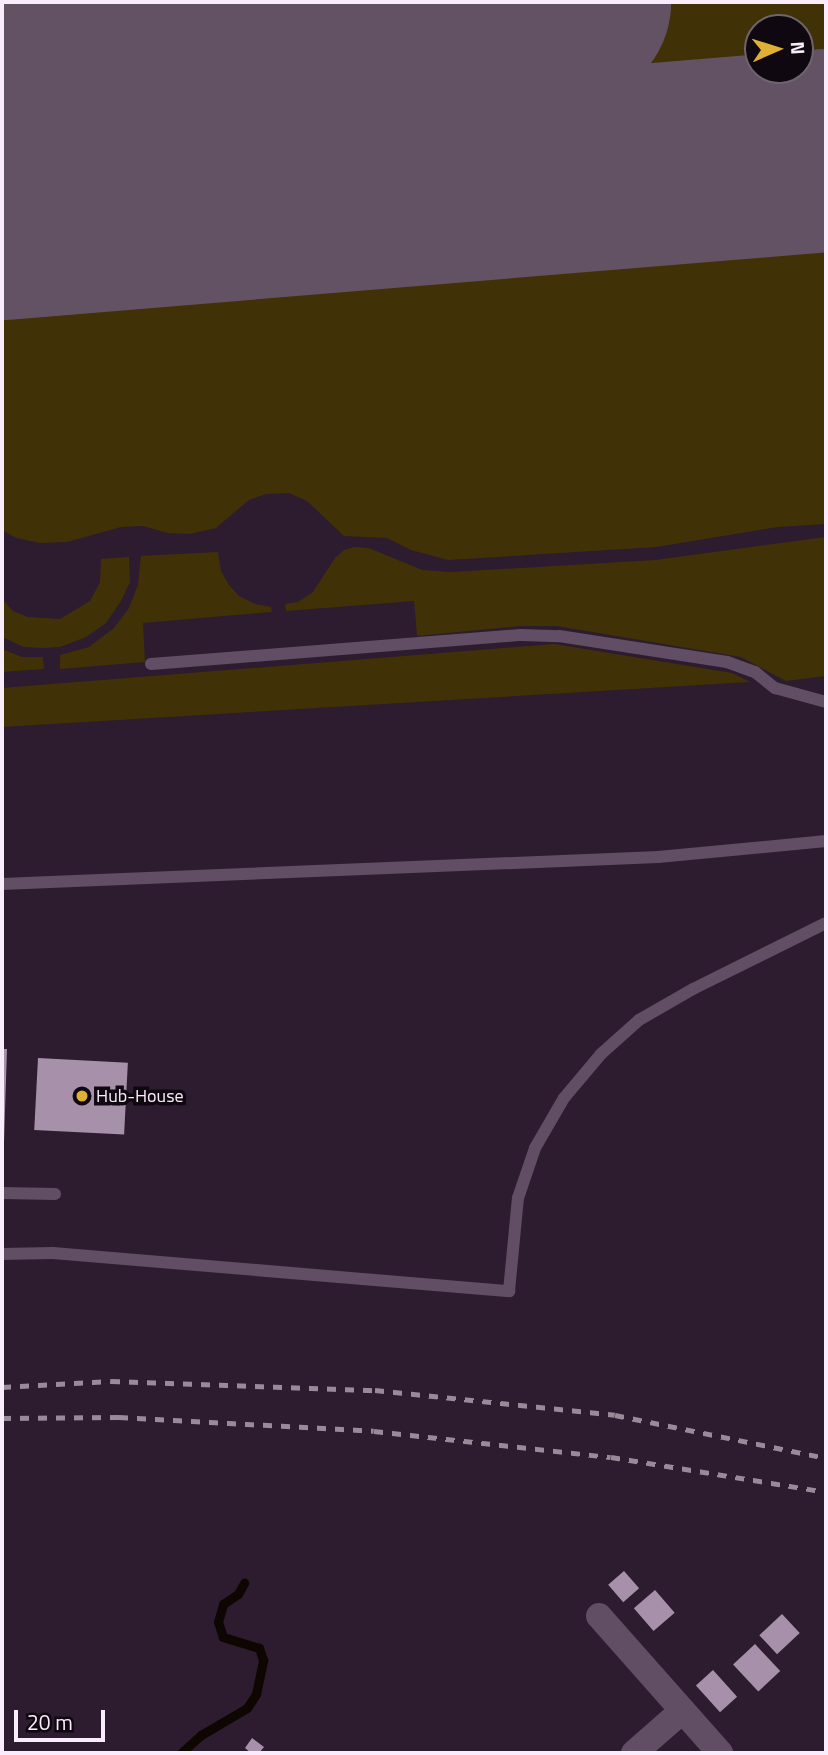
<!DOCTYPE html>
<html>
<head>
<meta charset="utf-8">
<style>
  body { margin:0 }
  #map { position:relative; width:828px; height:1755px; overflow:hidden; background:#2d1b2f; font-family:"Titillium Web",sans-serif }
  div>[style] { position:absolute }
  .green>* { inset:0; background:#413106 }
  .stream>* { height:9px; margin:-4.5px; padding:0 4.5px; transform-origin:4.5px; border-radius:4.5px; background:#0e0600 }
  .runway>* { height:203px; margin:-101.5px; padding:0 101.5px; transform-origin:101.5px; border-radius:101.5px; background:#635264 }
  .building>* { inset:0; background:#a790aa; transform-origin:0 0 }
  .lane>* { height:12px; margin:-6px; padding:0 6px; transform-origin:6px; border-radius:6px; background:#614d64 }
  .street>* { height:26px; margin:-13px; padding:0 13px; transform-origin:13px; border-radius:13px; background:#614d64 }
  .rail>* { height:5px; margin-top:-2.5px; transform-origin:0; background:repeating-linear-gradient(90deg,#998a9a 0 9px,transparent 0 18px) }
  .dots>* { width:19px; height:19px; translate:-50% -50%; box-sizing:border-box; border:4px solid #100811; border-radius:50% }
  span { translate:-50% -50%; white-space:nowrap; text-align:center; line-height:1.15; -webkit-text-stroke:7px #100811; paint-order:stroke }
  .poi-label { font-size:18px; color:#faedfb }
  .left { translate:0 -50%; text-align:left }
  .frame { position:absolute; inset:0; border:4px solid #faedfb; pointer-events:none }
  .north { position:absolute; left:744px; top:14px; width:70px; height:70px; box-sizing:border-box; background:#100811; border:2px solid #6e646f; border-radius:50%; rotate:87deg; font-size:19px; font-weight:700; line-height:28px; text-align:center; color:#faedfb }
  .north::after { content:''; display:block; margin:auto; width:24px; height:32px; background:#e0b034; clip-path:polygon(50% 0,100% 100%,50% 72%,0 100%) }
  .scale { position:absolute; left:14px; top:1710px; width:91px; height:32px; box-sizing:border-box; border:4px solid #faedfb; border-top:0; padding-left:9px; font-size:21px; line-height:24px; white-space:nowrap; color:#faedfb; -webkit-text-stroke:5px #100811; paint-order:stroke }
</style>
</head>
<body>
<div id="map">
  <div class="green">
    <div style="clip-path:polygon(evenodd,2px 2px,826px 2px,826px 112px,2px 179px,2px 2px,758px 28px,800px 28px,800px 70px,758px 70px,758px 28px)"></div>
    <div style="clip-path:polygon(826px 209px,826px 524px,778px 527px,656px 547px,448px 560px,411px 550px,387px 538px,344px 536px,307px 501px,289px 493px,266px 494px,249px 500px,216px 528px,190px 534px,168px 533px,143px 526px,121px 527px,67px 542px,40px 543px,16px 538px,2px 530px,2px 276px)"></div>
    <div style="clip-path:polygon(826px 537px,826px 676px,786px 681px,741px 657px,557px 626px,521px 626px,417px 636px,414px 601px,286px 611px,285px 604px,298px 602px,313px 592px,335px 558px,344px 550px,354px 547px,369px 548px,422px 570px,451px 572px,655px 560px)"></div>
    <div style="clip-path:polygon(218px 552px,221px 571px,229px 585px,239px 596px,255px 604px,271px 607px,272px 612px,143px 623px,145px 662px,60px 669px,60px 655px,89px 647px,114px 628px,129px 608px,138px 585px,141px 556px)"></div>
    <div style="clip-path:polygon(129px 557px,130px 582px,121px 601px,106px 623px,86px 637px,60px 647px,43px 648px,24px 647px,2px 637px,2px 599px,13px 611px,28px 617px,60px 619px,90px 601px,100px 582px,101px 559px)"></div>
    <div style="clip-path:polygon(554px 644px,732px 673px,750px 682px,2px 727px,2px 688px)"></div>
    <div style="clip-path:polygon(2px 649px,22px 657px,43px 657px,44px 669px,2px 672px)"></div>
  </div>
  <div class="stream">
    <div style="left:181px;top:1753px;width:27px;rotate:-42deg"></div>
    <div style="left:201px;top:1735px;width:53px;rotate:-30.4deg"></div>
    <div style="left:247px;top:1708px;width:17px;rotate:-57deg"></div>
    <div style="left:256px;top:1694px;width:35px;rotate:-78deg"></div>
    <div style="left:263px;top:1660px;width:13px;rotate:-108deg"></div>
    <div style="left:259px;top:1648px;width:38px;rotate:-163deg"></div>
    <div style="left:223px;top:1637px;width:16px;rotate:-108deg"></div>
    <div style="left:218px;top:1622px;width:19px;rotate:-74deg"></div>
    <div style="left:223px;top:1604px;width:18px;rotate:-34deg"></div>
    <div style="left:238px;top:1594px;width:13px;rotate:-61deg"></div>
  </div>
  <div class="runway">
    <div style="left:2px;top:48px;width:569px;rotate:-4.64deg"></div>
    <div style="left:2px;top:218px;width:827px;rotate:-4.72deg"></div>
  </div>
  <div class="building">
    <div style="clip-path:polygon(2px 1049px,7px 1049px,4px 1142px,2px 1142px)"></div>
    <div style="left:38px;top:1058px;width:90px;height:72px;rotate:3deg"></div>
    <div style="left:624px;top:1571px;width:23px;height:21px;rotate:49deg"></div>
    <div style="left:655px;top:1590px;width:30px;height:28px;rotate:49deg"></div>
    <div style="left:782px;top:1614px;width:26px;height:31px;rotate:47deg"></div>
    <div style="left:755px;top:1644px;width:37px;height:30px;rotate:47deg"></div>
    <div style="left:713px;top:1670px;width:36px;height:23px;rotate:48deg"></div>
    <div style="clip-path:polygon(252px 1738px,264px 1747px,259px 1753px,251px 1753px,245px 1748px)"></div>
  </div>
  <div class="lane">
    <div style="left:151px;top:664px;width:371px;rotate:-4.5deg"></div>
    <div style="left:521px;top:635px;width:38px;rotate:2deg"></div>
    <div style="left:559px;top:636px;width:170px;rotate:8.8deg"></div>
    <div style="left:727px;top:662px;width:30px;rotate:20deg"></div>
    <div style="left:755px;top:672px;width:26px;rotate:39deg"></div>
    <div style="left:775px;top:688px;width:53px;rotate:15.4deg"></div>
    <div style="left:2px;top:884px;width:657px;rotate:-2.36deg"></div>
    <div style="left:658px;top:857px;width:169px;rotate:-5.4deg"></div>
    <div style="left:2px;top:1193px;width:53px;rotate:1.1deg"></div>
    <div style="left:2px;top:1254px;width:51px;rotate:-1.1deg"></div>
    <div style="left:53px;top:1253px;width:458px;rotate:4.8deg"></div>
    <div style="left:509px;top:1291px;width:93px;rotate:-84.5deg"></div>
    <div style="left:518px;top:1198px;width:53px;rotate:-71.2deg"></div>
    <div style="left:535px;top:1148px;width:58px;rotate:-59.9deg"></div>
    <div style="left:564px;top:1098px;width:57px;rotate:-49.9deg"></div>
    <div style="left:601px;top:1054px;width:51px;rotate:-41.8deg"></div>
    <div style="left:639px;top:1020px;width:62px;rotate:-29.9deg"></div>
    <div style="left:693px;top:989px;width:148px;rotate:-26.4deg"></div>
  </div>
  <div class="street">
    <div style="left:599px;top:1616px;width:183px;rotate:48.5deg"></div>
    <div style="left:634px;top:1753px;width:64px;rotate:-41.2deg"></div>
  </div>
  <div class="rail">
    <div style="left:2px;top:1387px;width:109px;rotate:-3.2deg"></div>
    <div style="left:111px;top:1381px;width:264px;rotate:2deg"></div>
    <div style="left:375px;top:1390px;width:241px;rotate:5.9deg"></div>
    <div style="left:615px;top:1415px;width:215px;rotate:11.5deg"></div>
    <div style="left:2px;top:1418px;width:117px;rotate:-0.5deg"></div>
    <div style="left:119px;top:1417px;width:255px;rotate:3.1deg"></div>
    <div style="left:374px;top:1431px;width:238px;rotate:6.3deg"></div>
    <div style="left:611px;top:1457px;width:218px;rotate:9.2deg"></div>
  </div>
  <div class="dots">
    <div style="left:82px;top:1096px;background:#e0b034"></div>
  </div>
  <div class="poi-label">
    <span class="left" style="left:96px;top:1096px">Hub-House</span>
  </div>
  <div class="frame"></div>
  <div class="north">N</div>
  <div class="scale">20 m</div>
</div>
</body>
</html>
